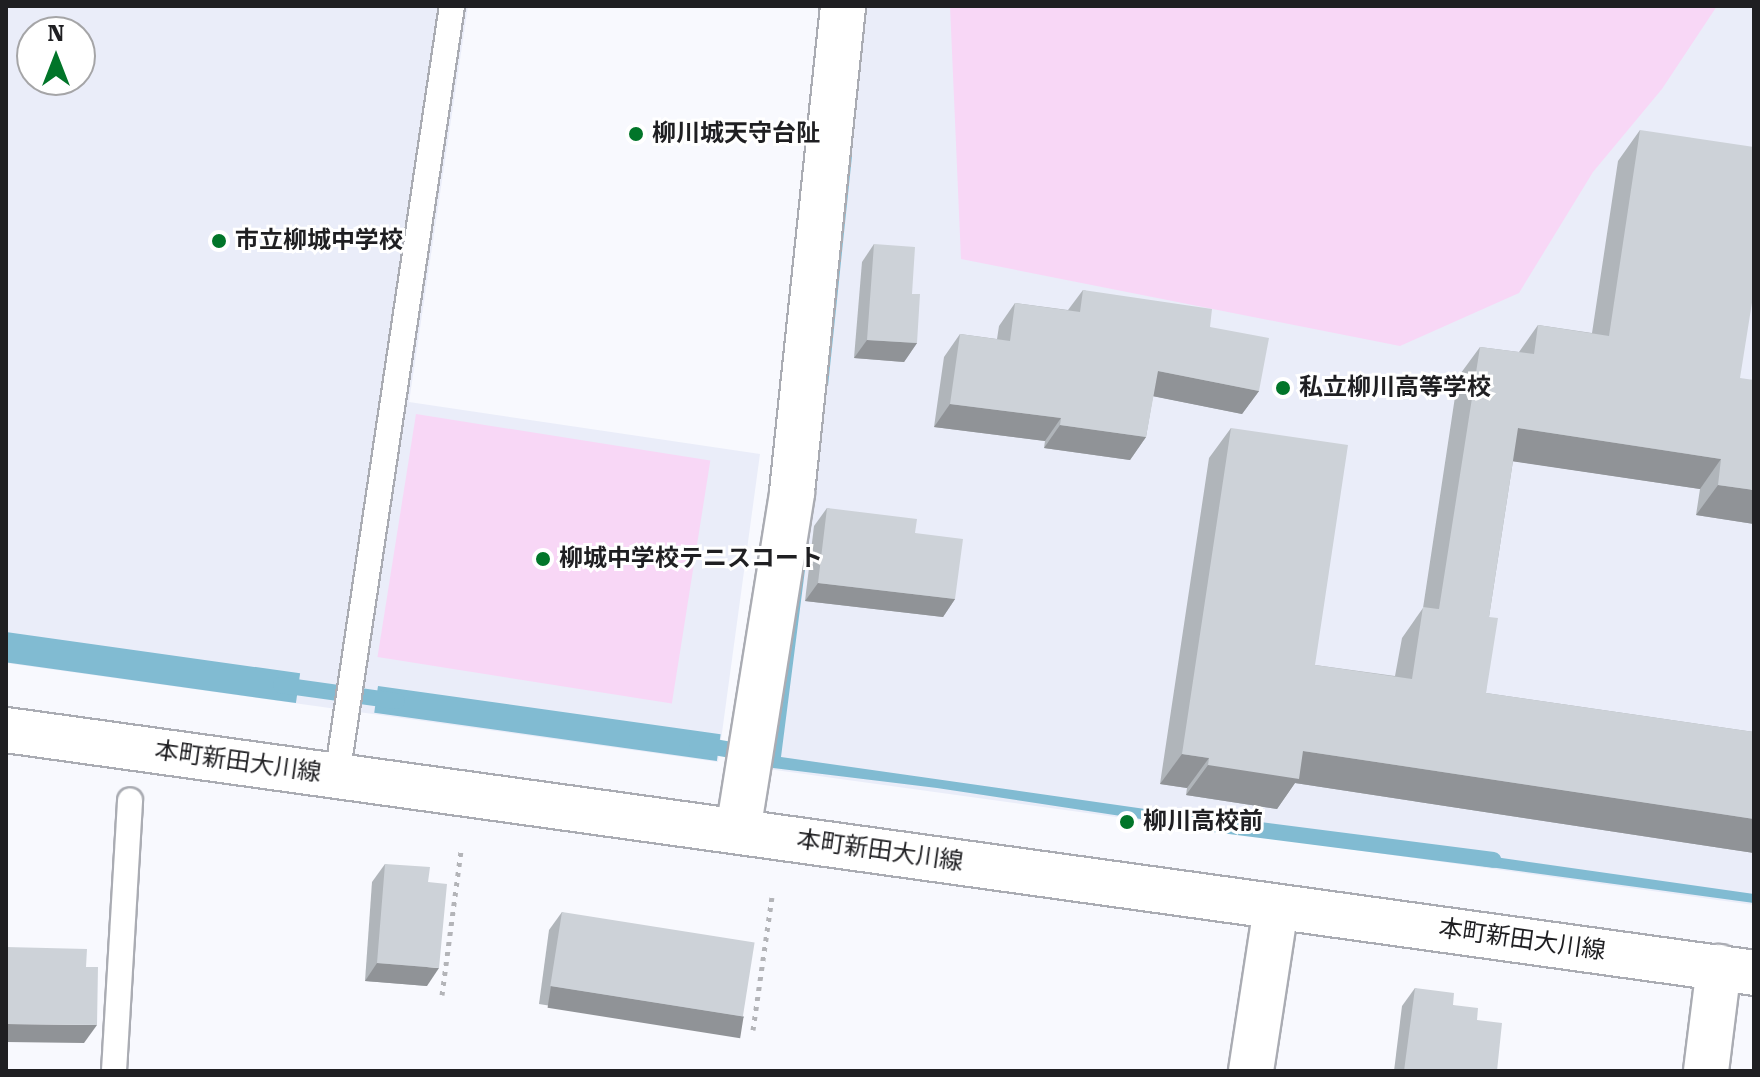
<!DOCTYPE html>
<html>
<head>
<meta charset="utf-8">
<style>
  body { margin:0 }
  #map { position:relative; width:1760px; height:1077px; overflow:hidden; background:#f8f9fe; font-family:"Roboto Serif","Noto Sans JP",serif }
  div>[style] { position:absolute }
  .built>* { inset:0; background:#eaedf9 }
  .green>* { inset:0; background:#f8d7f6; transform-origin:0 0 }
  .water>* { inset:0; background:#81bbd2; transform-origin:0 0 }
  .stream>* { height:16px; margin:-8px; padding:0 8px; transform-origin:8px; border-radius:8px; background:#81bbd2 }
  .path>* { height:5px; margin-top:-2.5px; transform-origin:0; background:repeating-linear-gradient(90deg,#b3b4b8 0 4px,transparent 0 10px) }
  .roads { filter:drop-shadow(2px 0 #aaacb3) drop-shadow(-2px 0 #aaacb3) drop-shadow(0 2px #aaacb3) drop-shadow(0 -2px #aaacb3) }
  .lane>* { height:24px; margin:-12px; padding:0 12px; transform-origin:12px; border-radius:12px; background:#fff }
  .street>* { height:44px; margin:-22px; padding:0 22px; transform-origin:22px; border-radius:22px; background:#fff }
  .secondary>* { height:44px; margin:-22px; padding:0 22px; transform-origin:22px; border-radius:22px; background:#fff }
  .wall>* { inset:0; background:#b0b5ba }
  .shaded-wall>* { inset:0; background:#909397; transform-origin:0 0 }
  .building>* { inset:0; background:#cdd2d8; transform-origin:0 0 }
  .dots>* { width:22px; height:22px; translate:-50% -50%; box-sizing:border-box; border:4px solid #fff; border-radius:50% }
  span { translate:-50% -50%; white-space:nowrap; text-align:center; line-height:1.15; -webkit-text-stroke:6px #fff; paint-order:stroke }
  .poi-label { font-size:24px; color:#1f1f22; font-weight:700 }
  .left { translate:0 -50%; text-align:left }
  .street-label { font-size:24px; color:#1f1f22 }
  .frame { position:absolute; inset:0; border:8px solid #1f1f22; pointer-events:none }
  .north { position:absolute; left:16px; top:16px; width:80px; height:80px; box-sizing:border-box; background:#fff; border:2px solid #a5a5a7; border-radius:50%; rotate:0deg; font-size:22px; font-weight:700; line-height:32px; text-align:center; color:#1f1f22 }
  .north::after { content:''; display:block; margin:auto; width:28px; height:36px; background:#017529; clip-path:polygon(50% 0,100% 100%,50% 72%,0 100%) }
</style>
</head>
<body>
<div id="map">
  <div class="built">
    <div style="clip-path:polygon(evenodd,6px 6px,468px 6px,409px 402px,760px 454px,718px 762px,6px 663px,6px 6px,32px 32px,80px 32px,80px 80px,32px 80px,32px 32px)"></div>
    <div style="clip-path:polygon(855px 6px,1754px 6px,1754px 905px,768px 769px)"></div>
  </div>
  <div class="green">
    <div style="clip-path:polygon(950px 6px,1717px 6px,1662px 89px,1593px 172px,1519px 293px,1400px 346px,961px 259px)"></div>
    <div style="left:416px;top:414px;width:298px;height:246px;rotate:9deg"></div>
  </div>
  <div class="water">
    <div style="clip-path:polygon(847px 156px,852px 156px,828px 386px,819px 384px)"></div>
    <div style="clip-path:polygon(809px 473px,817px 476px,781px 757px,1180px 814px,1180px 825px,937px 788px,773px 768px,772px 756px)"></div>
    <div style="left:6px;top:632px;width:297px;height:30px;rotate:8deg"></div>
    <div style="left:378px;top:686px;width:346px;height:27px;rotate:8deg"></div>
    <div style="clip-path:polygon(1474px 854px,1754px 894px,1754px 903px,1475px 865px)"></div>
  </div>
  <div class="stream">
    <div style="left:281px;top:685px;width:117px;rotate:7.9deg"></div>
    <div style="left:697px;top:744px;width:53px;rotate:9.8deg"></div>
    <div style="left:1159px;top:817px;width:337px;rotate:7.3deg"></div>
  </div>
  <div class="path">
    <div style="left:442px;top:995px;width:146px;rotate:-82.5deg"></div>
    <div style="left:753px;top:1030px;width:134px;rotate:-81.9deg"></div>
  </div>
  <div class="roads">
    <div class="lane">
      <div style="left:337px;top:776px;width:779px;rotate:-81.51deg"></div>
      <div style="left:114px;top:1071px;width:271px;rotate:-86.6deg"></div>
    </div>
    <div class="street">
      <div style="left:738px;top:831px;width:343px;rotate:-80.9deg"></div>
      <div style="left:792px;top:492px;width:489px;rotate:-84deg"></div>
      <div style="left:1251px;top:1071px;width:165px;rotate:-81.3deg"></div>
      <div style="left:1706px;top:1071px;width:105px;rotate:-82.9deg"></div>
    </div>
    <div class="secondary">
      <div style="left:6px;top:730px;width:1765px;rotate:7.91deg"></div>
    </div>
  </div>
  <div class="wall">
    <div style="clip-path:polygon(1640px 130px,1740px 378px,1754px 524px,1696px 515px,1700px 489px,1513px 461px,1489px 617px,1486px 693px,1754px 732px,1754px 853px,1295px 783px,1277px 809px,1186px 795px,1187px 788px,1160px 784px,1209px 458px,1231px 428px,1315px 665px,1395px 676px,1402px 638px,1423px 608px,1458px 377px,1480px 347px,1519px 352px,1538px 325px,1592px 333px,1618px 161px)"></div>
    <div style="clip-path:polygon(874px 244px,912px 294px,917px 343px,904px 362px,854px 358px,862px 262px)"></div>
    <div style="clip-path:polygon(1083px 290px,1210px 327px,1259px 391px,1242px 414px,1153px 396px,1146px 437px,1130px 460px,1044px 448px,1045px 441px,934px 427px,944px 357px,960px 334px,997px 339px,999px 326px,1015px 303px,1068px 310px)"></div>
    <div style="clip-path:polygon(827px 508px,915px 533px,955px 599px,943px 617px,805px 601px,814px 526px)"></div>
    <div style="clip-path:polygon(385px 864px,428px 882px,427px 986px,365px 981px,372px 882px)"></div>
    <div style="clip-path:polygon(562px 912px,744px 1017px,731px 1035px,539px 1004px,549px 930px)"></div>
    <div style="clip-path:polygon(1415px 988px,1453px 1005px,1477px 1020px,1497px 1071px,1394px 1071px,1402px 1006px)"></div>
  </div>
  <div class="shaded-wall">
    <div style="clip-path:polygon(867px 340px,917px 343px,904px 362px,854px 358px)"></div>
    <div style="clip-path:polygon(1158px 371px,1259px 391px,1242px 414px,1142px 394px)"></div>
    <div style="clip-path:polygon(950px 404px,1061px 418px,1045px 441px,934px 427px)"></div>
    <div style="clip-path:polygon(1060px 425px,1146px 437px,1130px 460px,1044px 448px)"></div>
    <div style="clip-path:polygon(1518px 428px,1721px 459px,1700px 489px,1497px 459px)"></div>
    <div style="clip-path:polygon(1718px 485px,1754px 490px,1754px 524px,1696px 515px)"></div>
    <div style="clip-path:polygon(818px 583px,955px 599px,943px 617px,805px 601px)"></div>
    <div style="clip-path:polygon(1303px 751px,1754px 819px,1754px 853px,1295px 783px,1277px 809px,1186px 795px,1208px 765px)"></div>
    <div style="clip-path:polygon(1182px 754px,1209px 758px,1187px 788px,1160px 784px)"></div>
    <div style="clip-path:polygon(377px 963px,439px 968px,427px 986px,365px 981px)"></div>
    <div style="left:551px;top:986px;width:195px;height:22px;rotate:9deg"></div>
    <div style="clip-path:polygon(6px 1024px,97px 1025px,84px 1043px,6px 1042px)"></div>
  </div>
  <div class="building">
    <div style="clip-path:polygon(1640px 130px,1754px 147px,1754px 290px,1740px 378px,1754px 380px,1754px 490px,1718px 485px,1721px 459px,1518px 428px,1489px 617px,1498px 618px,1486px 693px,1754px 732px,1754px 819px,1303px 751px,1299px 779px,1208px 765px,1209px 758px,1182px 754px,1231px 428px,1348px 445px,1315px 665px,1412px 679px,1423px 607px,1439px 609px,1480px 347px,1534px 354px,1538px 325px,1609px 336px)"></div>
    <div style="clip-path:polygon(874px 244px,915px 247px,912px 294px,920px 294px,917px 343px,867px 340px)"></div>
    <div style="clip-path:polygon(1083px 290px,1212px 309px,1210px 327px,1269px 338px,1259px 391px,1158px 371px,1146px 437px,1060px 425px,1061px 418px,950px 404px,960px 334px,1010px 341px,1015px 303px,1080px 312px)"></div>
    <div style="clip-path:polygon(827px 508px,917px 519px,915px 533px,963px 539px,955px 599px,818px 583px)"></div>
    <div style="clip-path:polygon(385px 864px,430px 867px,428px 882px,447px 884px,439px 968px,377px 963px)"></div>
    <div style="left:562px;top:912px;width:195px;height:75px;rotate:9deg"></div>
    <div style="clip-path:polygon(6px 947px,87px 949px,86px 967px,98px 967px,97px 1025px,6px 1024px)"></div>
    <div style="clip-path:polygon(1415px 988px,1454px 993px,1453px 1005px,1478px 1008px,1477px 1020px,1502px 1023px,1497px 1071px,1404px 1071px)"></div>
  </div>
  <div class="dots">
    <div style="left:636px;top:134px;background:#017529"></div>
    <div style="left:219px;top:241px;background:#017529"></div>
    <div style="left:1283px;top:388px;background:#017529"></div>
    <div style="left:543px;top:559px;background:#017529"></div>
    <div style="left:1127px;top:822px;background:#017529"></div>
  </div>
  <div class="poi-label">
    <span class="left" style="left:652px;top:134px">柳川城天守台阯</span>
    <span class="left" style="left:235px;top:241px">市立柳城中学校</span>
    <span class="left" style="left:1299px;top:388px">私立柳川高等学校</span>
    <span class="left" style="left:559px;top:559px">柳城中学校テニスコート</span>
    <span class="left" style="left:1143px;top:822px">柳川高校前</span>
  </div>
  <div class="street-label">
    <span style="left:238px;top:762px;rotate:8deg">本町新田大川線</span>
    <span style="left:880px;top:851px;rotate:8deg">本町新田大川線</span>
    <span style="left:1522px;top:940px;rotate:8deg">本町新田大川線</span>
  </div>
  <div class="frame"></div>
  <div class="north">N</div>
</div>
</body>
</html>
